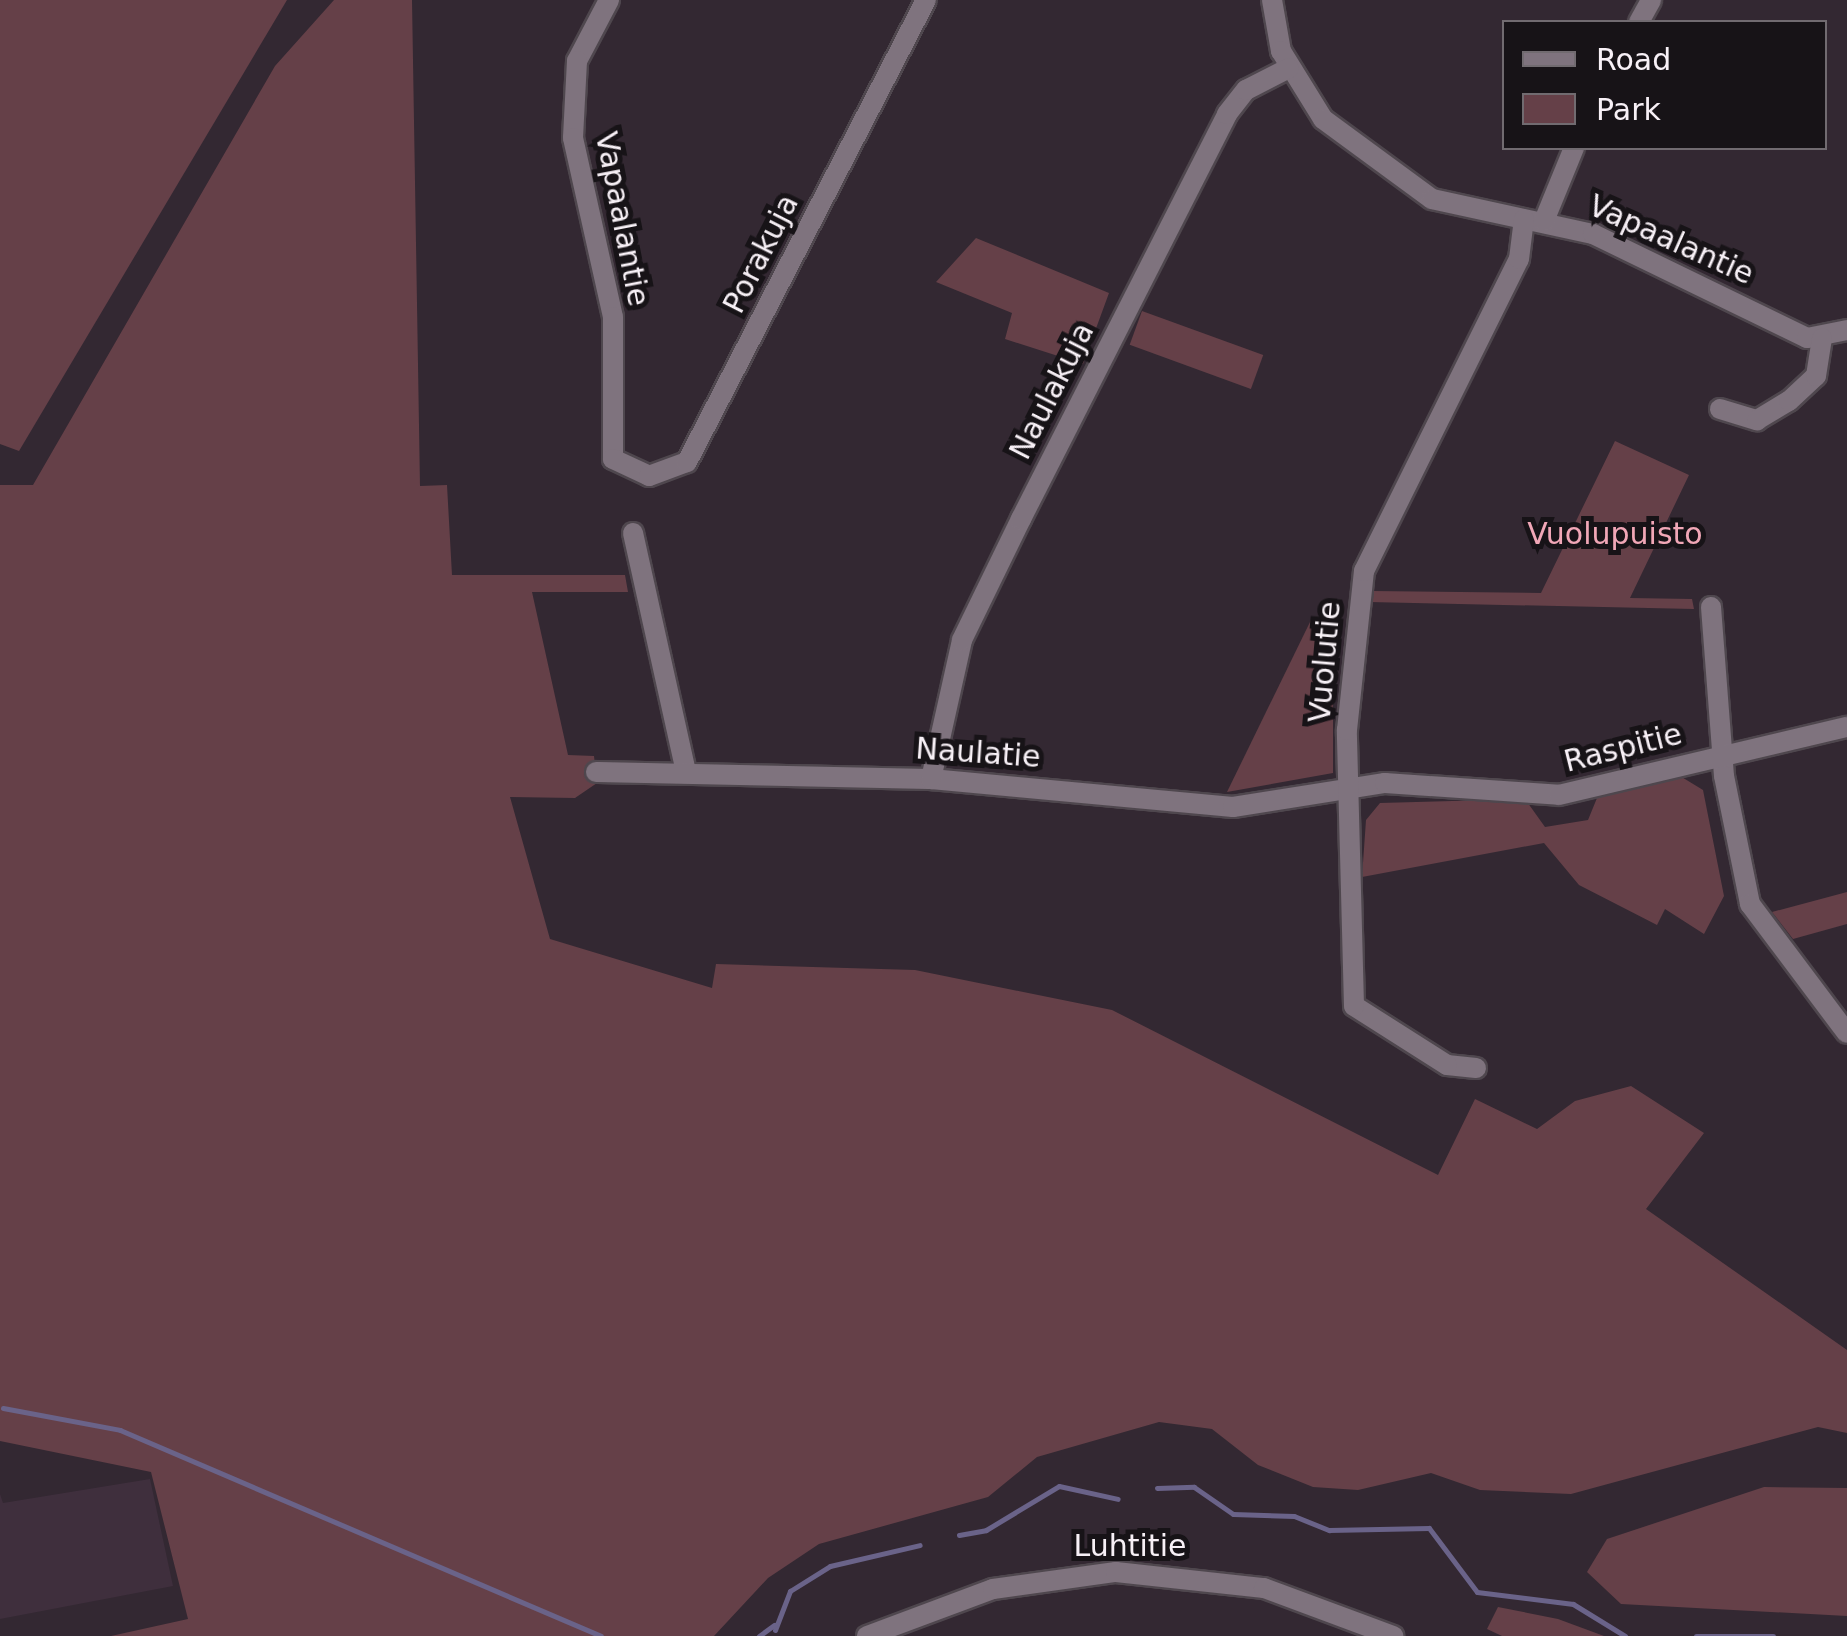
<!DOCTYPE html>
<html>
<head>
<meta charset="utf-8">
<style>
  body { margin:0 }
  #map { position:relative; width:1847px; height:1636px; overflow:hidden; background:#332832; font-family:"DejaVu Sans",sans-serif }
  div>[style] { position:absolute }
  .built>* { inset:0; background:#3f2f3d }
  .green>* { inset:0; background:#654048; transform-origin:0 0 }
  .stream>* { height:5px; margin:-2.5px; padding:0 2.5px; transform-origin:2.5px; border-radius:2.5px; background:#6a6389 }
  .roads { filter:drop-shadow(2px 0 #4f474e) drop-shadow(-2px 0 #4f474e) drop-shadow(0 2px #4f474e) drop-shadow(0 -2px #4f474e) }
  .minor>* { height:20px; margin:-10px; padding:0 10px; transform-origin:10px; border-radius:10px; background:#7f737e }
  span { translate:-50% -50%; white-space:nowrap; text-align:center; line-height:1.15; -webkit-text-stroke:10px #171317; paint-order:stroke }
  .street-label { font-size:30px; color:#f7f0f6 }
  .park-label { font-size:30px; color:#f1a7b7 }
  .legend { position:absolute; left:1502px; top:20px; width:325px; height:130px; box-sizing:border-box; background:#171317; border:2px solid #716b70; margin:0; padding:12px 18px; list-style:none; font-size:30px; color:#f7f0f6 }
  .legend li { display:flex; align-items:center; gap:20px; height:50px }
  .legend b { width:50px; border:2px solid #716b70 }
</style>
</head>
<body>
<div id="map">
  <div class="built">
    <div style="clip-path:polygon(150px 1479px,173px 1586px,0 1619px,0 1494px,3px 1503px)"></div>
  </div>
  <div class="green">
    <div style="clip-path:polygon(0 0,287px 0,19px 451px,0 444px)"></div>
    <div style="clip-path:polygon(334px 0,412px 0,420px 486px,447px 485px,452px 575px,625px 575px,628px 592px,532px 592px,568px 755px,594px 756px,597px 783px,575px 798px,510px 797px,550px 939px,712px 988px,716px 964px,915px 970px,1112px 1010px,1438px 1175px,1475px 1099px,1537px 1129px,1575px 1101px,1631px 1086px,1704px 1133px,1646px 1209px,1847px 1350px,1847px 1433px,1818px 1427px,1571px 1494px,1480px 1490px,1431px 1473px,1358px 1490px,1313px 1487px,1258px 1465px,1212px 1429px,1159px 1422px,1037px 1457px,988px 1497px,819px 1544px,768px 1578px,714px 1636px,111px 1636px,188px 1619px,151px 1472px,0 1441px,0 485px,33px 485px,275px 66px)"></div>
    <div style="clip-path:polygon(976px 238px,1109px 293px,1083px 364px,1005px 339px,1012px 313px,936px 282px)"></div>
    <div style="left:1142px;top:311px;width:129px;height:36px;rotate:20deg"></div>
    <div style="clip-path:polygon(1615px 441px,1689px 475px,1630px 598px,1692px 599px,1694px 609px,1369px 602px,1372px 591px,1541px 593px)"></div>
    <div style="clip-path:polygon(1333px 616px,1333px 773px,1227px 792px,1311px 620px)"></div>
    <div style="clip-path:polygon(1680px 776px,1703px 790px,1724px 896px,1704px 934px,1665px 909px,1657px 925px,1579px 885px,1544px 843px,1362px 877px,1366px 820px,1380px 803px,1525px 799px,1545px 827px,1588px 820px,1597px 798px)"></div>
    <div style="clip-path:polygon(1847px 892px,1847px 924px,1793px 939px,1772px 912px)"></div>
    <div style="clip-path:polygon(1764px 1487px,1847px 1488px,1847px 1616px,1621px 1604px,1587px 1572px,1607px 1539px)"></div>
    <div style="clip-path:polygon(1498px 1607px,1558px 1619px,1604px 1636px,1502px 1636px,1487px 1629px)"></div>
  </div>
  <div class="stream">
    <div style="left:3px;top:1408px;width:119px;rotate:10.6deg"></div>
    <div style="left:120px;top:1430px;width:523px;rotate:23.18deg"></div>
    <div style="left:1157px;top:1488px;width:37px;rotate:-2deg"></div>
    <div style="left:1194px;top:1487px;width:47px;rotate:34.7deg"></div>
    <div style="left:1233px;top:1514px;width:61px;rotate:1.9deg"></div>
    <div style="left:1294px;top:1516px;width:38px;rotate:22deg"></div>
    <div style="left:1329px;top:1530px;width:100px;rotate:-1.1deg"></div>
    <div style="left:1429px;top:1528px;width:80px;rotate:53.1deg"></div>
    <div style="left:1477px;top:1592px;width:97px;rotate:7.1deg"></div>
    <div style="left:1573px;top:1604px;width:61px;rotate:31.6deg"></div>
    <div style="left:959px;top:1535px;width:27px;rotate:-10deg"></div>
    <div style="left:986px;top:1530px;width:85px;rotate:-31.1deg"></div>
    <div style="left:1059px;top:1486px;width:60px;rotate:12.4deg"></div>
    <div style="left:775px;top:1630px;width:42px;rotate:-69deg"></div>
    <div style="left:790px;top:1591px;width:47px;rotate:-32deg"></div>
    <div style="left:830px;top:1566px;width:92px;rotate:-13.1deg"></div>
    <div style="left:759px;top:1636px;width:19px;rotate:-36deg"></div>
    <div style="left:1696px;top:1636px;width:77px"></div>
  </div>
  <div class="roads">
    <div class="minor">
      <div style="left:609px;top:0;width:69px;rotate:117.7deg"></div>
      <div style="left:577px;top:61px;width:77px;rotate:93deg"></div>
      <div style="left:573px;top:138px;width:183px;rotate:77.4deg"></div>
      <div style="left:613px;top:317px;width:142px;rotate:90deg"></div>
      <div style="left:613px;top:459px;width:40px;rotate:25deg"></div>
      <div style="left:649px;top:476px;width:40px;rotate:-20.2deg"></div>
      <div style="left:687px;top:462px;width:520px;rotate:-62.65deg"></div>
      <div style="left:1272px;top:0;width:52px;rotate:80deg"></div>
      <div style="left:1281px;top:51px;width:80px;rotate:58.3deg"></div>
      <div style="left:1323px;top:119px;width:135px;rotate:36.3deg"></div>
      <div style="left:1432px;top:199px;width:165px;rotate:12.3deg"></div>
      <div style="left:1593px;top:234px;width:238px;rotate:25.9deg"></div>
      <div style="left:1807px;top:338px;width:41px;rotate:-11.3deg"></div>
      <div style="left:1639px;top:22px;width:25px;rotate:-61deg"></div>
      <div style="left:1544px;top:221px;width:79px;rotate:-67.7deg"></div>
      <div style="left:1720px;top:409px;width:39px;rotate:17deg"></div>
      <div style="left:1757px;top:420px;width:37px;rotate:-31deg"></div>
      <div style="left:1789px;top:401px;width:37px;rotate:-43deg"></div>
      <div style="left:1816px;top:376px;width:38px;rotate:-81deg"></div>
      <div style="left:633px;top:533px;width:245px;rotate:77.5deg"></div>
      <div style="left:1711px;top:607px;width:169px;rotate:85.6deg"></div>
      <div style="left:1724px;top:776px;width:131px;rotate:78.5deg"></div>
      <div style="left:1750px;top:904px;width:161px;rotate:53.1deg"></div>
      <div style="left:596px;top:772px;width:335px;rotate:1.2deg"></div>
      <div style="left:931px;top:779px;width:303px;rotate:5.3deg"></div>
      <div style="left:1233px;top:807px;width:154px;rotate:-9deg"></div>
      <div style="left:1385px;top:783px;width:174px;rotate:3.9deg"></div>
      <div style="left:1559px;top:795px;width:296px;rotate:-13.3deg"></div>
      <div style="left:931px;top:779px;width:142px;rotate:-77.4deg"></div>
      <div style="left:962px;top:640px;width:135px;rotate:-64deg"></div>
      <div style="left:1021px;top:519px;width:454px;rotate:-63deg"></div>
      <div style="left:1227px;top:114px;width:31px;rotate:-52deg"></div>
      <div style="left:1246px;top:90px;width:48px;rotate:-27.1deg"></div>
      <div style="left:1476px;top:1068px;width:29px;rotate:-174deg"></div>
      <div style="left:1447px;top:1065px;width:110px;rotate:-147.6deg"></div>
      <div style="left:1354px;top:1006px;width:276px;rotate:-91.5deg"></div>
      <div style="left:1347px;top:730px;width:160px;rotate:-83.9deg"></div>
      <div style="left:1364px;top:571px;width:348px;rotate:-63.6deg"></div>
      <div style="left:1519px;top:259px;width:40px;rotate:-82.9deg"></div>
      <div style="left:867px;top:1636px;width:134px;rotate:-20.5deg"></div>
      <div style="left:993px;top:1589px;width:124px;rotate:-7.9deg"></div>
      <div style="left:1116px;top:1572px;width:149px;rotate:6.2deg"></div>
      <div style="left:1264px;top:1588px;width:138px;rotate:20.4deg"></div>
    </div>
  </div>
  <div class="street-label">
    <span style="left:622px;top:219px;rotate:79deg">Vapaalantie</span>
    <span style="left:1671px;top:240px;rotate:24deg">Vapaalantie</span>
    <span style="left:761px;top:254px;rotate:-63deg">Porakuja</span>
    <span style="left:1052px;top:391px;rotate:-63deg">Naulakuja</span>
    <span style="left:1325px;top:662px;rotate:-85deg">Vuolutie</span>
    <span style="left:1623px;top:748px;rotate:-14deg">Raspitie</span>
    <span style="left:978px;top:753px;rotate:4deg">Naulatie</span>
    <span style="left:1130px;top:1546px">Luhtitie</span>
  </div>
  <div class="park-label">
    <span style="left:1615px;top:534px">Vuolupuisto</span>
  </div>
  <ul class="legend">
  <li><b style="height:12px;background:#7f737e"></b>Road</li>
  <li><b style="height:28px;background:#654048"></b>Park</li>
  </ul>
</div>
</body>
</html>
